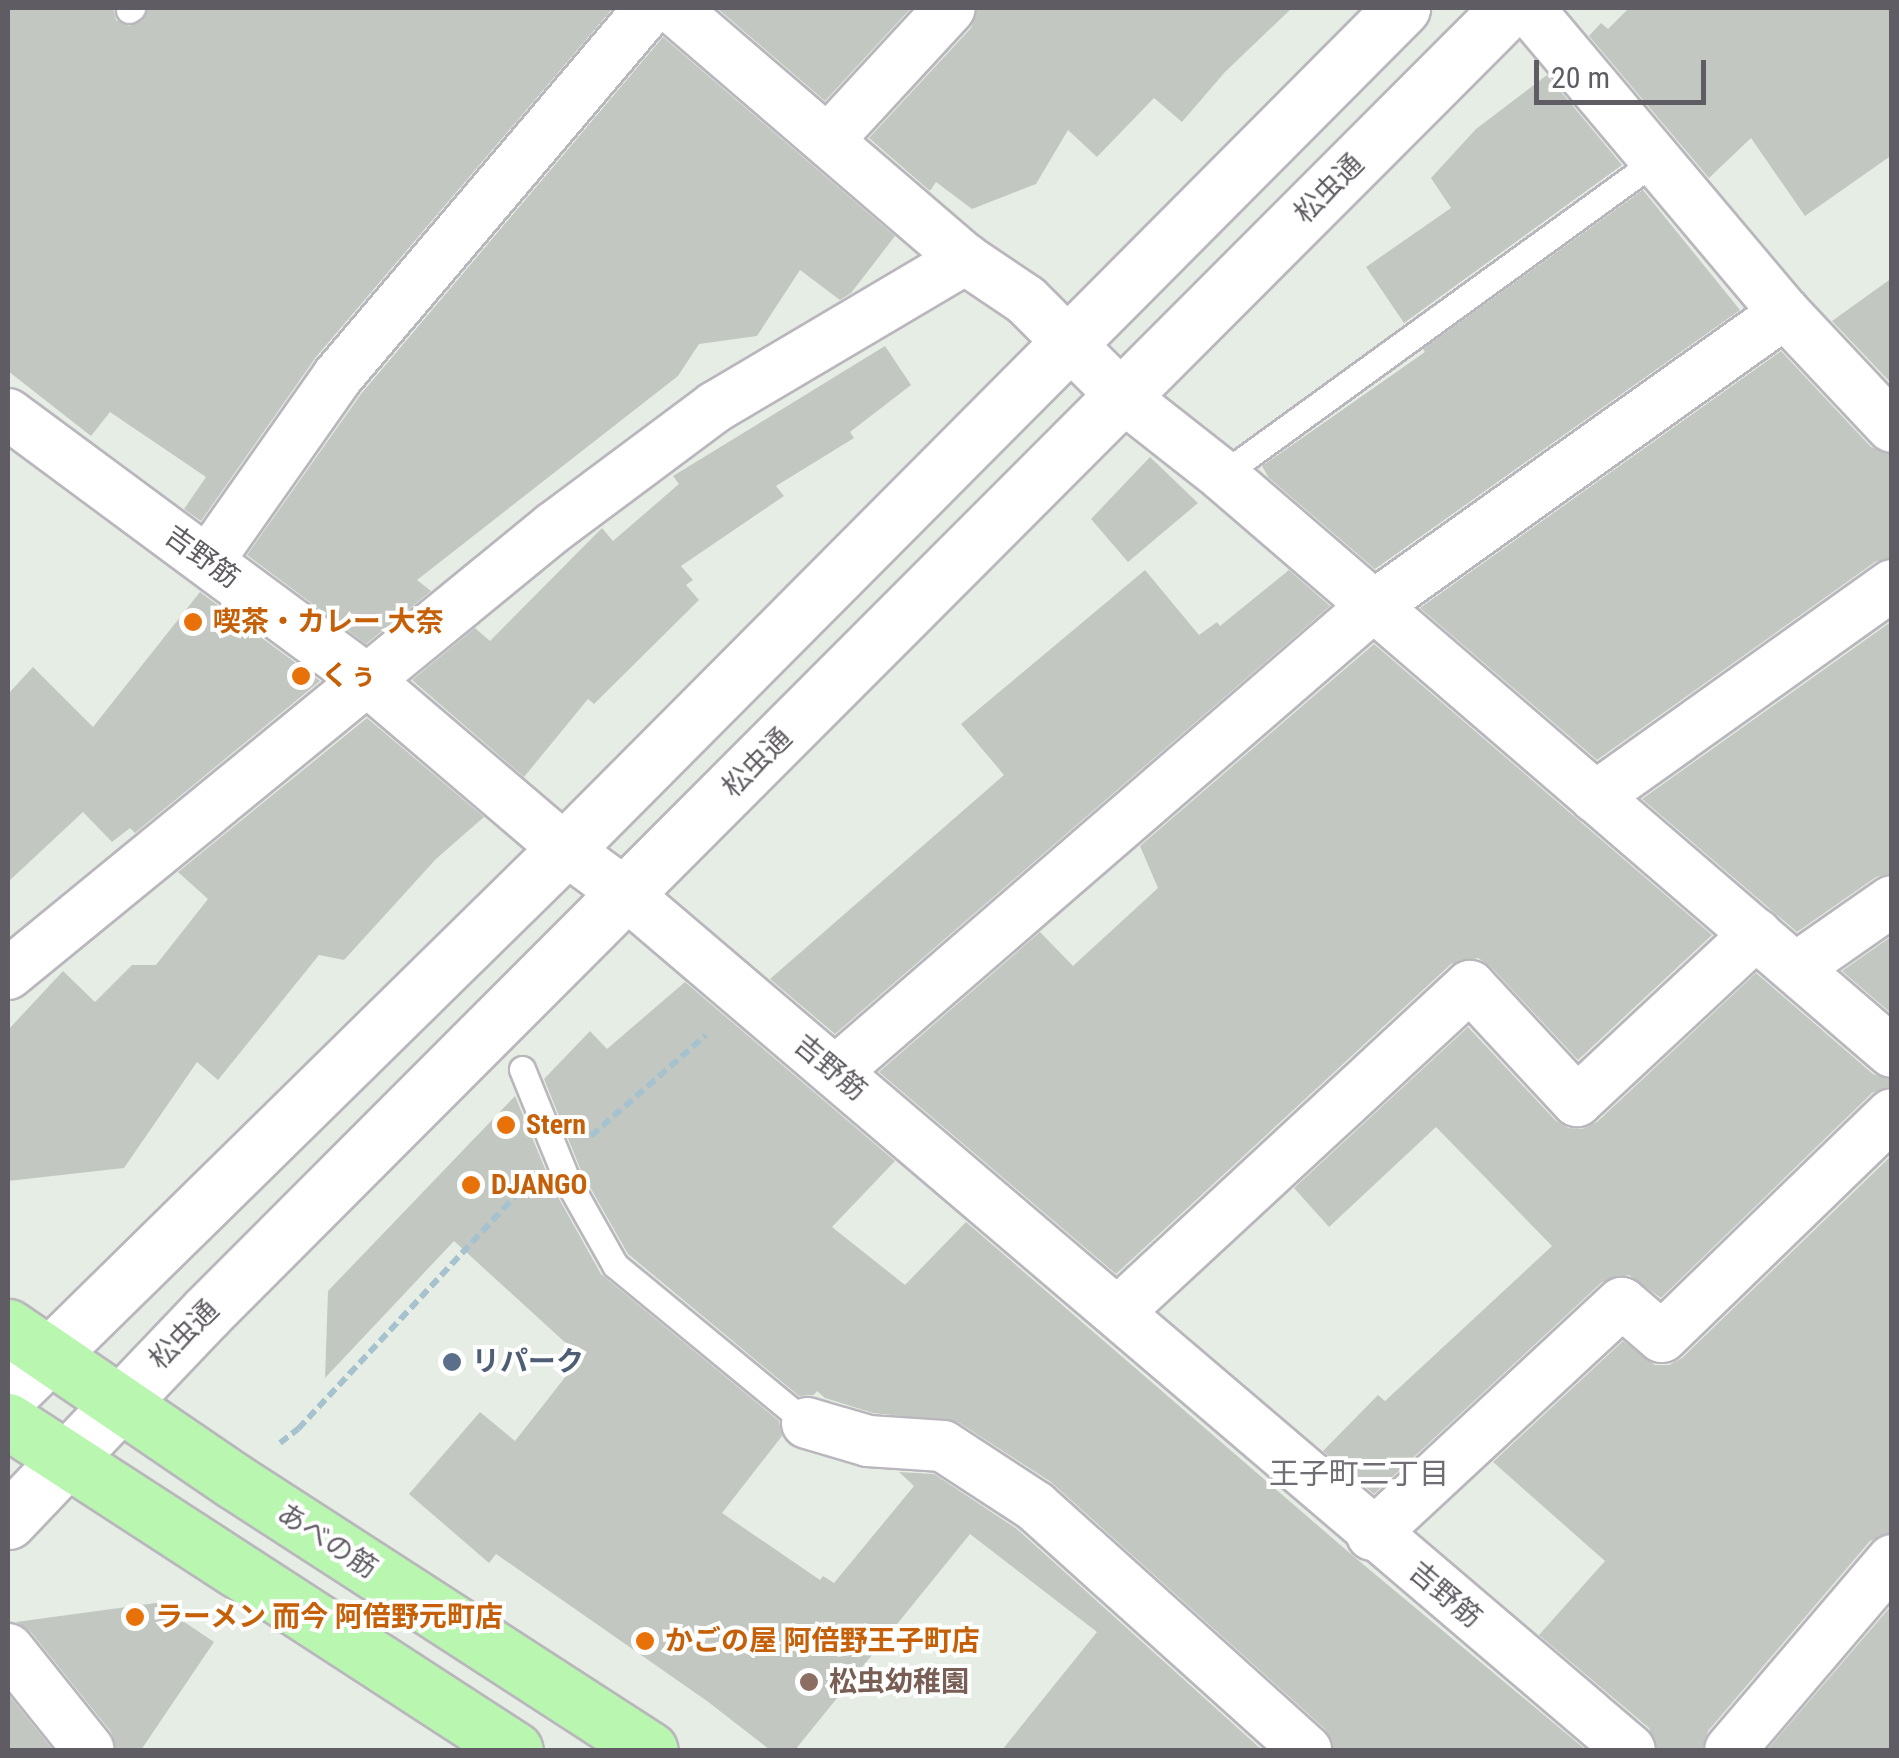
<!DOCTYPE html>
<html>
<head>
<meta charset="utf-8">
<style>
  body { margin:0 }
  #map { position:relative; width:1899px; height:1758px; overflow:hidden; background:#e6ede4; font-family:"Roboto Condensed","Noto Sans JP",sans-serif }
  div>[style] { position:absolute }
  .building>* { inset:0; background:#c2c8c1 }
  .path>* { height:6px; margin-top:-3px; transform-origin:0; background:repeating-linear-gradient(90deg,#a5c2ce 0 10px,transparent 0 15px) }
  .roads { filter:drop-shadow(2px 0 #bab6bd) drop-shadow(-2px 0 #bab6bd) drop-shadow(0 2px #bab6bd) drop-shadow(0 -2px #bab6bd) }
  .service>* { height:25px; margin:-12.5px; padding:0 12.5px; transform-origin:12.5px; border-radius:12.5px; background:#fff }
  .minor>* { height:50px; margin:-25px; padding:0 25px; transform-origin:25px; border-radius:25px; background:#fff }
  .tertiary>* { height:55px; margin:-27.5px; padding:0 27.5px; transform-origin:27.5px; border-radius:27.5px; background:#fff }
  .primary>* { height:55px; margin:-27.5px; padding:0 27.5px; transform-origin:27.5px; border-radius:27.5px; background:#b9f6b0 }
  .dots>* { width:28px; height:28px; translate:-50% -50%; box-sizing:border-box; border:5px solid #fff; border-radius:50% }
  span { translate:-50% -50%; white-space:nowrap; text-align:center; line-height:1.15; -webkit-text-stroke:8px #fff; paint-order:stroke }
  .street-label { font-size:28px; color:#605c63 }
  .food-label { font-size:28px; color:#c56008; font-weight:700 }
  .left { translate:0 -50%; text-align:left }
  .service-label { font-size:28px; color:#4e5e75; font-weight:700 }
  .education-label { font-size:28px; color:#785e54; font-weight:700 }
  .neighbourhood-label { font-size:30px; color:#716d75 }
  .frame { position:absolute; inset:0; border:10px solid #605c63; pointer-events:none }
  .scale { position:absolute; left:1534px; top:60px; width:172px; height:45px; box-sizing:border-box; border:5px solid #605c63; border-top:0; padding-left:12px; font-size:30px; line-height:35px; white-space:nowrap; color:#605c63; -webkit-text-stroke:8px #fff; paint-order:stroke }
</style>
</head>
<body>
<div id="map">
  <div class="building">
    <div style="clip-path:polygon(8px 8px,113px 8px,116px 20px,129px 26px,142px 21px,148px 8px,613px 8px,316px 357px,201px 521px,184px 509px,206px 477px,110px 412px,91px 436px,8px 371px)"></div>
    <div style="clip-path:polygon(717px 8px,911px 8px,825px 101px)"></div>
    <div style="clip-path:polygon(978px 8px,1292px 8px,1225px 72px,1182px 122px,1154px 98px,1097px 157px,1068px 130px,1036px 184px,972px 209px,936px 182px,930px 191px,869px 138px,971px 28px)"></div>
    <div style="clip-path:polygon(1629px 8px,1892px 8px,1892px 155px,1805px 216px,1751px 138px,1709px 178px,1589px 36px,1601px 23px,1608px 29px)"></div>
    <div style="clip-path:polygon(663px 37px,895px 236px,851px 293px,840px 300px,800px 270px,757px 336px,699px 344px,678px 376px,417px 580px,431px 591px,366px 644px,247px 555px,361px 394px)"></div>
    <div style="clip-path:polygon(1547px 75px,1622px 165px,1404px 323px,1366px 267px,1451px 208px,1431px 178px,1476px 129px)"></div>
    <div style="clip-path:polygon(1643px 190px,1740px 310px,1375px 569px,1269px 478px,1262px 466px,1425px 352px,1423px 349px)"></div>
    <div style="clip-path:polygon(1892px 278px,1892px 384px,1832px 321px)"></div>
    <div style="clip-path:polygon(885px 346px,911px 385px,850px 432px,854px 438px,776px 486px,784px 496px,681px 566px,693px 580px,686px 585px,699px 600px,594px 704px,588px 699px,524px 777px,412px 680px,475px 628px,490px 641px,602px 528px,613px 541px,679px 484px,673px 476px)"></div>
    <div style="clip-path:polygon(1781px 351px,1871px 447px,1892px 455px,1892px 557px,1875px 562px,1597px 760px,1420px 608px)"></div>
    <div style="clip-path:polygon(1150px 457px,1198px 503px,1128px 562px,1091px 519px)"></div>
    <div style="clip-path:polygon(1145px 570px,1199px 635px,1217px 622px,1220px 626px,1289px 570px,1330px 606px,835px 1034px,770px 979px,1004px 775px,961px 724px)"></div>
    <div style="clip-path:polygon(200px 592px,320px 681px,135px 833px,130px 828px,112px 842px,83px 812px,8px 882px,8px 694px,33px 667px,93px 727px)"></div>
    <div style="clip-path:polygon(1892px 621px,1892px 873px,1876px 877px,1797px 932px,1642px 799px)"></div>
    <div style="clip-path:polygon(1374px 644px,1712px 935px,1578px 1060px,1490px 966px,1478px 958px,1451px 964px,1116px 1274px,879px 1072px,1040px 932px,1073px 966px,1158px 888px,1140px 846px)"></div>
    <div style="clip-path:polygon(367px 718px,484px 817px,436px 859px,344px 960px,319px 955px,218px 1080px,197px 1062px,124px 1168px,8px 1181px,8px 1030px,63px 971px,95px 1002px,132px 965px,156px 965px,208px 899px,178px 872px)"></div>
    <div style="clip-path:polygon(1892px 936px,1892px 1014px,1842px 971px)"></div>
    <div style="clip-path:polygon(1756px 973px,1873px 1074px,1892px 1080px,1892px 1086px,1872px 1093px,1661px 1298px,1629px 1275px,1602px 1282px,1374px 1494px,1323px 1451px,1378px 1395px,1385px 1401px,1552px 1246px,1436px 1127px,1329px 1227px,1294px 1188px,1468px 1027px,1556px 1121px,1568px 1128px,1582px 1129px,1597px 1122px)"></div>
    <div style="clip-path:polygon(685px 982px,895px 1161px,832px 1227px,905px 1285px,966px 1222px,1352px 1555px,1586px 1750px,1334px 1750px,1325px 1729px,1051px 1482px,958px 1422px,873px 1413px,825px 1398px,817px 1391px,814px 1395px,799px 1396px,628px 1254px,582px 1173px,544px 1079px,590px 1031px,607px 1049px)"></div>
    <div style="clip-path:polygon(515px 1096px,553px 1188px,601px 1274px,779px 1421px,782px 1436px,722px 1513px,820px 1580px,823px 1576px,834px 1583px,914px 1486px,899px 1472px,934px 1474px,1017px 1529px,1262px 1750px,1002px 1750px,1097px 1632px,970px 1534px,795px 1750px,770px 1750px,707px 1701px,496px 1554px,489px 1563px,409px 1494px,480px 1412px,515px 1441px,581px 1357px,454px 1241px,325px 1378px,328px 1291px)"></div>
    <div style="clip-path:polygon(1892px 1155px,1892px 1532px,1870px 1541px,1708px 1731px,1702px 1750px,1658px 1750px,1649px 1728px,1539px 1635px,1605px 1561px,1493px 1462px,1623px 1341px,1655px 1365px,1669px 1365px,1682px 1358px)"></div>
    <div style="clip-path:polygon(156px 1603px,214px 1642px,141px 1750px,117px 1750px,111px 1732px,30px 1631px,16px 1622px)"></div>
    <div style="clip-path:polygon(1892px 1605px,1892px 1750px,1767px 1750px)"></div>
    <div style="clip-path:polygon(8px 1694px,53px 1750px,8px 1750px)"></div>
  </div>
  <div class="path">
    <div style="left:591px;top:1136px;width:153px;rotate:-41.3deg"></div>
    <div style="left:280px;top:1443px;width:23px;rotate:-38deg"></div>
    <div style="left:298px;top:1429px;width:330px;rotate:-47deg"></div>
  </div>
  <div class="roads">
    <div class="service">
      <div style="left:129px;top:10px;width:4px;rotate:-34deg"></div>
      <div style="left:1222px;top:475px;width:535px;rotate:-35.95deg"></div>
      <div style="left:522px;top:1069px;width:120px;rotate:67.9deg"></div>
      <div style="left:567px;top:1180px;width:98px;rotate:60.5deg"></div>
      <div style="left:615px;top:1265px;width:249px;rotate:39.5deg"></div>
    </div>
    <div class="minor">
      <div style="left:673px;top:8px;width:385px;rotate:40.7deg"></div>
      <div style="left:965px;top:259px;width:73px;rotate:33.9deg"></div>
      <div style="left:1026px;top:300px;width:137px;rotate:45deg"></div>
      <div style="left:1123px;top:397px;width:126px;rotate:38.2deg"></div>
      <div style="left:1222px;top:475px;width:884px;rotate:40.73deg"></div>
      <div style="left:1528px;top:8px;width:399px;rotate:49.9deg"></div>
      <div style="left:1785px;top:313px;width:156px;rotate:46.8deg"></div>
      <div style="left:829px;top:139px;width:178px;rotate:-47.3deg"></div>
      <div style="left:8px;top:414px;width:447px;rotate:36.5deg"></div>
      <div style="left:367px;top:680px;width:260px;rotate:40.5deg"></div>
      <div style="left:565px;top:849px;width:76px;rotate:36.4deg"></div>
      <div style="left:626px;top:894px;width:1319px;rotate:40.45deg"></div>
      <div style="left:208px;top:561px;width:226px;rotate:-54.9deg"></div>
      <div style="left:338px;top:376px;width:482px;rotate:-49.7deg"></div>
      <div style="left:1595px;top:797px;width:365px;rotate:-35.5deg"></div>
      <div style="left:1796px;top:968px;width:117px;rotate:-34.9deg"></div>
      <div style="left:8px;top:974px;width:706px;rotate:-39.31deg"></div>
      <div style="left:554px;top:527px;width:201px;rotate:-36.7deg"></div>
      <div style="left:715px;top:407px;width:291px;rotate:-30.6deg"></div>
      <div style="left:835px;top:1072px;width:710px;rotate:-40.89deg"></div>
      <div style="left:1372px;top:607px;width:507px;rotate:-35.45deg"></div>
      <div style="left:1118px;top:1312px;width:480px;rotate:-42.8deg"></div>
      <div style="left:1470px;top:986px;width:157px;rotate:47.1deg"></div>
      <div style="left:1577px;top:1101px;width:245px;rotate:-43deg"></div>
      <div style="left:807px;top:1423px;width:64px;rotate:16.4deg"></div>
      <div style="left:868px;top:1441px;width:75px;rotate:3.8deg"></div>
      <div style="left:943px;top:1446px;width:110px;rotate:33.1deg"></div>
      <div style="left:1035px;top:1506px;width:365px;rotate:42deg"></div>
      <div style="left:1372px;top:1535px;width:341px;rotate:-42.9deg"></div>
      <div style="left:1622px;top:1303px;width:52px;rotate:40.4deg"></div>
      <div style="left:1662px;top:1337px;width:320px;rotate:-44.1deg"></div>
      <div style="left:8px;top:1649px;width:129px;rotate:51.3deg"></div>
      <div style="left:1730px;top:1750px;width:250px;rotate:-49.5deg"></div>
    </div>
    <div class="tertiary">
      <div style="left:8px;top:1396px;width:781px;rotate:-44.48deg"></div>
      <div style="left:565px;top:849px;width:1187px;rotate:-45.14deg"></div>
      <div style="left:8px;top:1521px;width:287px;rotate:-46.4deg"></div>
      <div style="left:206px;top:1313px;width:1844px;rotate:-45.04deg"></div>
    </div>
    <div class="primary">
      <div style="left:8px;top:1327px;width:273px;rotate:34.3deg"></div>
      <div style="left:234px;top:1481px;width:495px;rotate:32.9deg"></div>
      <div style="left:8px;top:1421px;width:604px;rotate:32.98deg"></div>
    </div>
  </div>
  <div class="dots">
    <div style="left:193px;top:622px;background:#e8710a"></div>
    <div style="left:301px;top:676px;background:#e8710a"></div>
    <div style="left:506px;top:1125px;background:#e8710a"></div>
    <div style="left:471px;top:1185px;background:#e8710a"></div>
    <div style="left:452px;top:1362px;background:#5c6f8a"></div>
    <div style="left:135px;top:1617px;background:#e8710a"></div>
    <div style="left:645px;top:1641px;background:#e8710a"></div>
    <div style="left:809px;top:1682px;background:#8d6e63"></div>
  </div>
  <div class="street-label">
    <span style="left:1329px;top:189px;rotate:-45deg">松虫通</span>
    <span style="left:202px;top:557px;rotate:36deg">吉野筋</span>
    <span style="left:757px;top:763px;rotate:-45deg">松虫通</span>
    <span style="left:830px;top:1068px;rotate:40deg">吉野筋</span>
    <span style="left:184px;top:1335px;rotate:-45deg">松虫通</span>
    <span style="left:327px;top:1541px;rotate:33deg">あべの筋</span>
    <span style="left:1445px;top:1595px;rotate:40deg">吉野筋</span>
  </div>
  <div class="food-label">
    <span class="left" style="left:213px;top:622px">喫茶・カレー 大奈</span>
    <span class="left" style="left:321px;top:676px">くぅ</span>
    <span class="left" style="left:526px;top:1125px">Stern</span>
    <span class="left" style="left:491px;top:1185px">DJANGO</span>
    <span class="left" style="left:155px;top:1617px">ラーメン 而今 阿倍野元町店</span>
    <span class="left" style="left:665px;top:1641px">かごの屋 阿倍野王子町店</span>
  </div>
  <div class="service-label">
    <span class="left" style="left:472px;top:1362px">リパーク</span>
  </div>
  <div class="education-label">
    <span class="left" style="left:829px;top:1682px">松虫幼稚園</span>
  </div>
  <div class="neighbourhood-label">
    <span style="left:1359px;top:1474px">王子町二丁目</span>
  </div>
  <div class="frame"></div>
  <div class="scale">20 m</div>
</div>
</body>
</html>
